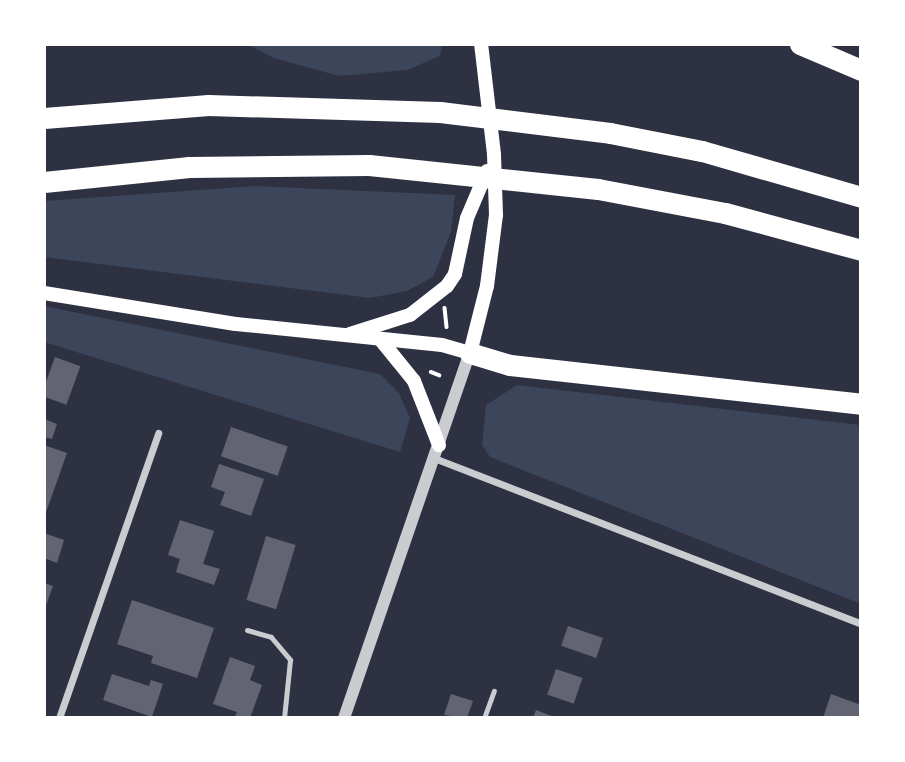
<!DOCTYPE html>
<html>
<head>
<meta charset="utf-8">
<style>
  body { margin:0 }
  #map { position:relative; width:905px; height:762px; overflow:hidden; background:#2d3142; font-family:"Work Sans",sans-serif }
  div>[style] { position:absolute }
  .green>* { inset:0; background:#3c4559 }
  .building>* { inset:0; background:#626471; transform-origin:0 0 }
  .path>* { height:3.5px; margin:-1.75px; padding:0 1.75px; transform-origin:1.75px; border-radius:1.75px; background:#fff }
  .service>* { height:5px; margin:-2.5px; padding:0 2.5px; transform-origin:2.5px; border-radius:2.5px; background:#caccd0 }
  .minor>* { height:7px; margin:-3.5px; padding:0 3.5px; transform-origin:3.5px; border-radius:3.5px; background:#caccd0 }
  .tertiary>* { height:12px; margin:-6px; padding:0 6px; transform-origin:6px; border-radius:6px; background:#caccd0 }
  .secondary>* { height:14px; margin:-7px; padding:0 7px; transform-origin:7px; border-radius:7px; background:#fff }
  .motorway>* { height:21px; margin:-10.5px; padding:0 10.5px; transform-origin:10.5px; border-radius:10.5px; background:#fff }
  span { translate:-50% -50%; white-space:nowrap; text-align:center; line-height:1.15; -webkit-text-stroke:6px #fff; paint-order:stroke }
  .frame { position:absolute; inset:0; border:46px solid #fff; pointer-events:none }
</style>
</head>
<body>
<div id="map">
  <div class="green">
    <div style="clip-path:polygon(247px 44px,442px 44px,440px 56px,407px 70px,339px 76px,274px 58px)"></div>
    <div style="clip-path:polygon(255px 186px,455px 195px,451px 232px,433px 277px,407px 291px,370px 298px,44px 257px,44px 201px)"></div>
    <div style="clip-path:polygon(44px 306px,380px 374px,399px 393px,410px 418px,400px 452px,44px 342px)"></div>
    <div style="clip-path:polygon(517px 385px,861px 425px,861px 604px,490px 457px,482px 445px,486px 405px)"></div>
  </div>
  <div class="building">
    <div style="left:55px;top:357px;width:27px;height:41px;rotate:20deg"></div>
    <div style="clip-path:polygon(44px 419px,57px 424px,52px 439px,44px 437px)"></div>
    <div style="left:231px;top:427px;width:60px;height:31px;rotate:19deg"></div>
    <div style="clip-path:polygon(44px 445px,67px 453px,44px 518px)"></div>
    <div style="clip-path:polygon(219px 464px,264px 479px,251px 516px,220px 505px,225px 492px,211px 487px)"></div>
    <div style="clip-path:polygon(180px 520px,214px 531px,203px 564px,220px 569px,214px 585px,176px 572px,180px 559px,168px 555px)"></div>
    <div style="clip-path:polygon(44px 533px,64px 540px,57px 563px,44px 558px)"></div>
    <div style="left:266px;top:536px;width:31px;height:67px;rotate:17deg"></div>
    <div style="clip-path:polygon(44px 583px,53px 586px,44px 611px)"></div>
    <div style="clip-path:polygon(132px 600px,214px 628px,197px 678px,151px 663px,153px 656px,117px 644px)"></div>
    <div style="left:568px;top:626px;width:37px;height:21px;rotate:19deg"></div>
    <div style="clip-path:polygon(230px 657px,255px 666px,250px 680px,262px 685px,250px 718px,234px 718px,237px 712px,213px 704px)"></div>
    <div style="left:556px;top:669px;width:28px;height:27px;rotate:19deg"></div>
    <div style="clip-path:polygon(112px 674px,149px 686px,151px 680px,163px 684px,152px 717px,103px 700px)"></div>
    <div style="clip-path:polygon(451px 694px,473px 701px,467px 718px,444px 715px)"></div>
    <div style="clip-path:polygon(831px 694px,861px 705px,861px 718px,823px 718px)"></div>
    <div style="clip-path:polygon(536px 710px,557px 718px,533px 718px)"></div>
  </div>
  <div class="path">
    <div style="left:445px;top:308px;width:19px;rotate:84deg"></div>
    <div style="left:431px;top:372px;width:9px;rotate:21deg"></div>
  </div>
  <div class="service">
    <div style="left:247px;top:630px;width:25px;rotate:16deg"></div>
    <div style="left:271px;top:637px;width:30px;rotate:50deg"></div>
    <div style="left:290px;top:660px;width:58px;rotate:95.9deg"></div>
    <div style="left:484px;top:718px;width:29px;rotate:-70deg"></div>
  </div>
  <div class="minor">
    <div style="left:434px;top:458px;width:458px;rotate:21.2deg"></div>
    <div style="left:59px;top:718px;width:302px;rotate:-70.8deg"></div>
  </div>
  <div class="tertiary">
    <div style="left:344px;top:718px;width:386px;rotate:-71deg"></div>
  </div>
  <div class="secondary">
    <div style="left:44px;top:293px;width:194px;rotate:9.2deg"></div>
    <div style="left:236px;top:324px;width:207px;rotate:5.8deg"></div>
    <div style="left:442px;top:345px;width:29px;rotate:16deg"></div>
    <div style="left:470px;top:353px;width:69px;rotate:-75.8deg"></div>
    <div style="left:487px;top:286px;width:72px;rotate:-82.8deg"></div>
    <div style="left:496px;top:215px;width:61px;rotate:-91.9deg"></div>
    <div style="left:494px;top:154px;width:111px;rotate:-96.7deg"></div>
    <div style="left:350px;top:334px;width:63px;rotate:-17.6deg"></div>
    <div style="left:410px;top:315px;width:47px;rotate:-38.1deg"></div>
    <div style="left:447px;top:286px;width:14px;rotate:-56deg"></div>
    <div style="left:455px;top:274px;width:57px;rotate:-77.9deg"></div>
    <div style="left:467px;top:218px;width:51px;rotate:-66.9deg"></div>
    <div style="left:380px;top:339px;width:54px;rotate:51deg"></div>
    <div style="left:414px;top:381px;width:69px;rotate:68.7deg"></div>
  </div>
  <div class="motorway">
    <div style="left:800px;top:44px;width:66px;rotate:23.1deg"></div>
    <div style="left:44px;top:118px;width:165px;rotate:-4.5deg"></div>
    <div style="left:208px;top:105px;width:232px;rotate:1.7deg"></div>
    <div style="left:440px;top:112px;width:171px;rotate:7deg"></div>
    <div style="left:610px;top:133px;width:94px;rotate:11.1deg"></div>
    <div style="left:702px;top:151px;width:166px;rotate:16.1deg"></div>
    <div style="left:44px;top:182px;width:146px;rotate:-5.9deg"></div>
    <div style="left:189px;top:167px;width:180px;rotate:-0.6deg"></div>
    <div style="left:369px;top:165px;width:230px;rotate:6deg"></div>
    <div style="left:598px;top:189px;width:129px;rotate:10.7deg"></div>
    <div style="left:725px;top:213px;width:141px;rotate:15.2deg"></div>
    <div style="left:470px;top:353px;width:42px;rotate:16.7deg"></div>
    <div style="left:510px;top:365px;width:353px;rotate:6.3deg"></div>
  </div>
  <div class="frame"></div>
</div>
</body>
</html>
